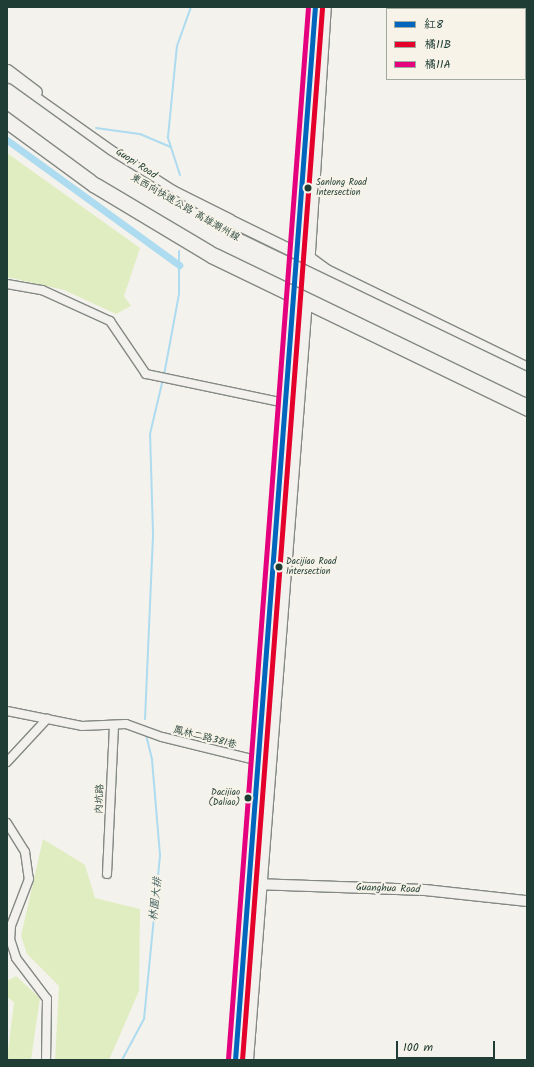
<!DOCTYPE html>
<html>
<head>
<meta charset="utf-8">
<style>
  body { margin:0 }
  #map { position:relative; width:534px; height:1067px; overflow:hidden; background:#f4f2ec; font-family:Kalam,"LXGW WenKai TC",sans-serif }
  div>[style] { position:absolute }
  .green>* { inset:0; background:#e0edc1 }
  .stream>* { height:2px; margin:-1px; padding:0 1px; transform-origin:1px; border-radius:1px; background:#addbef }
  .canal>* { height:7px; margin:-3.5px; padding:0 3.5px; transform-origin:3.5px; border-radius:3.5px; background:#addbef }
  .roads { filter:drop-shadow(1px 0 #848985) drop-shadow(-1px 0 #848985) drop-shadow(0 1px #848985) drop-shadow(0 -1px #848985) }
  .minor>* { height:8px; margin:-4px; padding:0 4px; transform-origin:4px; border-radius:4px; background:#f2f1ed }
  .tertiary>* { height:10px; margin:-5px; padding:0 5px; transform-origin:5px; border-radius:5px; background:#f2f1ed }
  .secondary>* { height:11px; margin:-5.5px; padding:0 5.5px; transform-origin:5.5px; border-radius:5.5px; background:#f2f1ed }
  .primary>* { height:12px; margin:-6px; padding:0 6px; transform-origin:6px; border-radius:6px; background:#f2f1ed }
  .trunk>* { height:13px; margin:-6.5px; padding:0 6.5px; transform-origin:6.5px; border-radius:6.5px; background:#f2f1ed }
  .bridges { filter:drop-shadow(1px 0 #848985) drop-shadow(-1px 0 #848985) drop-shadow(0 1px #848985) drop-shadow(0 -1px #848985) }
  .trunk-bridge>* { height:13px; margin:-6.5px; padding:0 6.5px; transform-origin:6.5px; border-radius:6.5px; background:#f2f1ed }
  .bus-1>* { height:5px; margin:-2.5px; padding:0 2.5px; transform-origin:2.5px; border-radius:2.5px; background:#0065bd }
  .bus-2>* { height:5px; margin:-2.5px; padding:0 2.5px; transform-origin:2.5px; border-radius:2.5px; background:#e4002b }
  .bus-3>* { height:5px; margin:-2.5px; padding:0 2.5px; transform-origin:2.5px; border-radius:2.5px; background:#e5007d }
  .dots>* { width:11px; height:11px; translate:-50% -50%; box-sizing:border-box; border:2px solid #f7f3e8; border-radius:50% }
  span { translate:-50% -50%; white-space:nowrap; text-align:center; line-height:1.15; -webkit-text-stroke:4px #f7f3e8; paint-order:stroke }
  .bus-label { font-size:9px; color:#1f3d34 }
  .left { translate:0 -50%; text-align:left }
  .right { translate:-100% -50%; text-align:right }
  .street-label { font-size:10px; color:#1f3d34 }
  .water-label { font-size:11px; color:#355b5a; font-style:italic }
  .frame { position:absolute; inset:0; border:8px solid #1f3d34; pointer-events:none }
  .legend { position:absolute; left:386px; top:8px; width:140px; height:72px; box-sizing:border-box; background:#f7f3e8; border:1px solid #a1aaa0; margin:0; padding:5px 7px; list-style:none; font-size:12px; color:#1f3d34 }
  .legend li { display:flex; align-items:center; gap:8px; height:20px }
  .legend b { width:20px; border:1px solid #a1aaa0 }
  .scale { position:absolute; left:396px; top:1041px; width:99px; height:18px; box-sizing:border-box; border:2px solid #1f3d34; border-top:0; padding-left:5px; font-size:12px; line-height:14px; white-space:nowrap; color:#1f3d34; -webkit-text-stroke:3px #f7f3e8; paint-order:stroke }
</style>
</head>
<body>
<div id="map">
  <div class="green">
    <div style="clip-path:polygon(7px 153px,140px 248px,124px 296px,131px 306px,116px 314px,64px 290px,7px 277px)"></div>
    <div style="clip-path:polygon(43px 839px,85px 865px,95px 898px,140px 909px,139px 991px,109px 1060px,55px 1060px,59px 986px,27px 954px,21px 936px)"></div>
    <div style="clip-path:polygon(16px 976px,40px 998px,31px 1060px,7px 1060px,14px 1002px,7px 997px,7px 981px)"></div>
  </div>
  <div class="stream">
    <div style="left:96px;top:128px;width:44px;rotate:7.8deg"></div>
    <div style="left:140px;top:134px;width:34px;rotate:23deg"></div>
    <div style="left:180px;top:175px;width:40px;rotate:-108deg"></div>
    <div style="left:168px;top:137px;width:91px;rotate:-84.4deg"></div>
    <div style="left:177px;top:46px;width:41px;rotate:-70.3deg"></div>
    <div style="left:164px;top:375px;width:82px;rotate:-79.5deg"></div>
    <div style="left:179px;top:294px;width:43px;rotate:-90deg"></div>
    <div style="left:145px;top:719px;width:186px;rotate:-87.5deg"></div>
    <div style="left:153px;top:533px;width:99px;rotate:-91.7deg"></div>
    <div style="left:150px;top:434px;width:57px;rotate:-76.7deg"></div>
    <div style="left:122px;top:1060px;width:47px;rotate:-61.8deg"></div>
    <div style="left:144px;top:1019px;width:165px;rotate:-84.4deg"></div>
    <div style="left:160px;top:855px;width:96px;rotate:-94.8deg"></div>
    <div style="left:152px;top:759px;width:25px;rotate:-104deg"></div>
  </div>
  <div class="canal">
    <div style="left:7px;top:140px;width:213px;rotate:36deg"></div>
  </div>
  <div class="roads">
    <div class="minor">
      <div style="left:7px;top:284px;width:36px;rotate:10deg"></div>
      <div style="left:42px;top:290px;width:75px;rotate:24.5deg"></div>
      <div style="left:110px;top:321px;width:64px;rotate:55.8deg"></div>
      <div style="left:146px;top:374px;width:142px;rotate:11.8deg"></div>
      <div style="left:7px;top:711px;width:76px;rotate:11.3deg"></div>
      <div style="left:82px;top:726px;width:44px;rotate:-2.6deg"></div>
      <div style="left:126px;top:724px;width:38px;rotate:20deg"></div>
      <div style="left:162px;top:737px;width:109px;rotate:13.8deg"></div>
      <div style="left:7px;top:762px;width:59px;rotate:-47.1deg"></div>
      <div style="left:7px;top:823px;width:34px;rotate:58deg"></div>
      <div style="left:25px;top:852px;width:27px;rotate:82deg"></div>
      <div style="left:29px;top:879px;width:50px;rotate:111deg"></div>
      <div style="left:11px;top:926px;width:13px;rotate:94deg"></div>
      <div style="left:10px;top:939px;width:20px;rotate:72deg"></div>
      <div style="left:16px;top:958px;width:51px;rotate:52.9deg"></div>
      <div style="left:47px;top:999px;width:61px;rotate:90.9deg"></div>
      <div style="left:107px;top:874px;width:149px;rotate:-87.3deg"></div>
    </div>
    <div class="tertiary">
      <div style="left:254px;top:884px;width:171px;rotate:2deg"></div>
      <div style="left:425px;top:890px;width:103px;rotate:6.2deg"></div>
    </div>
    <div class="secondary">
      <div style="left:7px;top:70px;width:36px;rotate:37deg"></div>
      <div style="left:7px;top:123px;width:107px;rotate:36.2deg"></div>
      <div style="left:93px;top:186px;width:138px;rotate:31deg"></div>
      <div style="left:211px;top:257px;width:351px;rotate:25.8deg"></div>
      <div style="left:221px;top:216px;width:91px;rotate:26deg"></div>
    </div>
    <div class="primary">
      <div style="left:308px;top:267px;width:261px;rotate:-86.3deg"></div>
      <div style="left:235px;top:1060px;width:1056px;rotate:-85.66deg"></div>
      <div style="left:247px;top:1060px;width:774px;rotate:-85.56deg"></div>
    </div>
    <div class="trunk">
      <div style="left:7px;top:79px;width:130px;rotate:35.3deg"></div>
      <div style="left:113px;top:154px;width:70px;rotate:32.8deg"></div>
      <div style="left:172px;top:192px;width:63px;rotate:26.6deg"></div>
      <div style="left:7px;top:115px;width:110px;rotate:36.1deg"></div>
      <div style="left:96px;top:180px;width:139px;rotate:30.8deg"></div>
      <div style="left:215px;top:251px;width:347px;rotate:26deg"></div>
      <div style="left:308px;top:258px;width:22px;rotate:36deg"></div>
      <div style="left:326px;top:271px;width:224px;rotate:26deg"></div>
    </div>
  </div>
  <div class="bridges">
    <div class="trunk-bridge">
      <div style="left:7px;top:90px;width:123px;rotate:35.8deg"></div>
      <div style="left:107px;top:162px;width:137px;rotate:31.3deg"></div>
      <div style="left:224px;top:233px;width:336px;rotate:25.7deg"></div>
      <div style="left:7px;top:102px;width:117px;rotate:36.3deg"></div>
      <div style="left:101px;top:171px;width:137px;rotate:30.7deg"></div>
      <div style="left:219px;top:241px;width:342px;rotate:25.8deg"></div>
    </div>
  </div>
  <div class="bus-1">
    <div style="left:235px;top:1060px;width:1056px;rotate:-85.66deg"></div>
  </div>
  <div class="bus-2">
    <div style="left:242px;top:1060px;width:1055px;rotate:-85.65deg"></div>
  </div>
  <div class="bus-3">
    <div style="left:228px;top:1059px;width:1055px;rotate:-85.65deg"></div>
  </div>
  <div class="dots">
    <div style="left:308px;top:188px;background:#1f3d34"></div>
    <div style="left:279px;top:567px;background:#1f3d34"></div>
    <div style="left:248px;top:798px;background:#1f3d34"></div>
  </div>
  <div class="bus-label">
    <span class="left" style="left:316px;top:188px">Sanlong Road<br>Intersection</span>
    <span class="left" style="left:286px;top:567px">Dacijiao Road<br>Intersection</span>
    <span class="right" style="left:240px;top:798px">Dacijiao<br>(Daliao)</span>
  </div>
  <div class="street-label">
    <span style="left:136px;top:164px;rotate:33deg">Guopi Road</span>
    <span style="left:185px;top:208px;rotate:30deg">東西向快速公路 高雄潮州線</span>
    <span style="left:205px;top:738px;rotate:14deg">鳳林二路381巷</span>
    <span style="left:100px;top:799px;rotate:-88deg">內坑路</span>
    <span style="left:388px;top:889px;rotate:2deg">Guanghua Road</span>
  </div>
  <div class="water-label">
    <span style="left:156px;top:899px;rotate:-84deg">林園大排</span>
  </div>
  <div class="frame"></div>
  <ul class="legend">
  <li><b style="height:5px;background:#0065bd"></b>紅8</li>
  <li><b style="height:5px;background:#e4002b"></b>橘11B</li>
  <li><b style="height:5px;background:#e5007d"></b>橘11A</li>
  </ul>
  <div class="scale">100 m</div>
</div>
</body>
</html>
